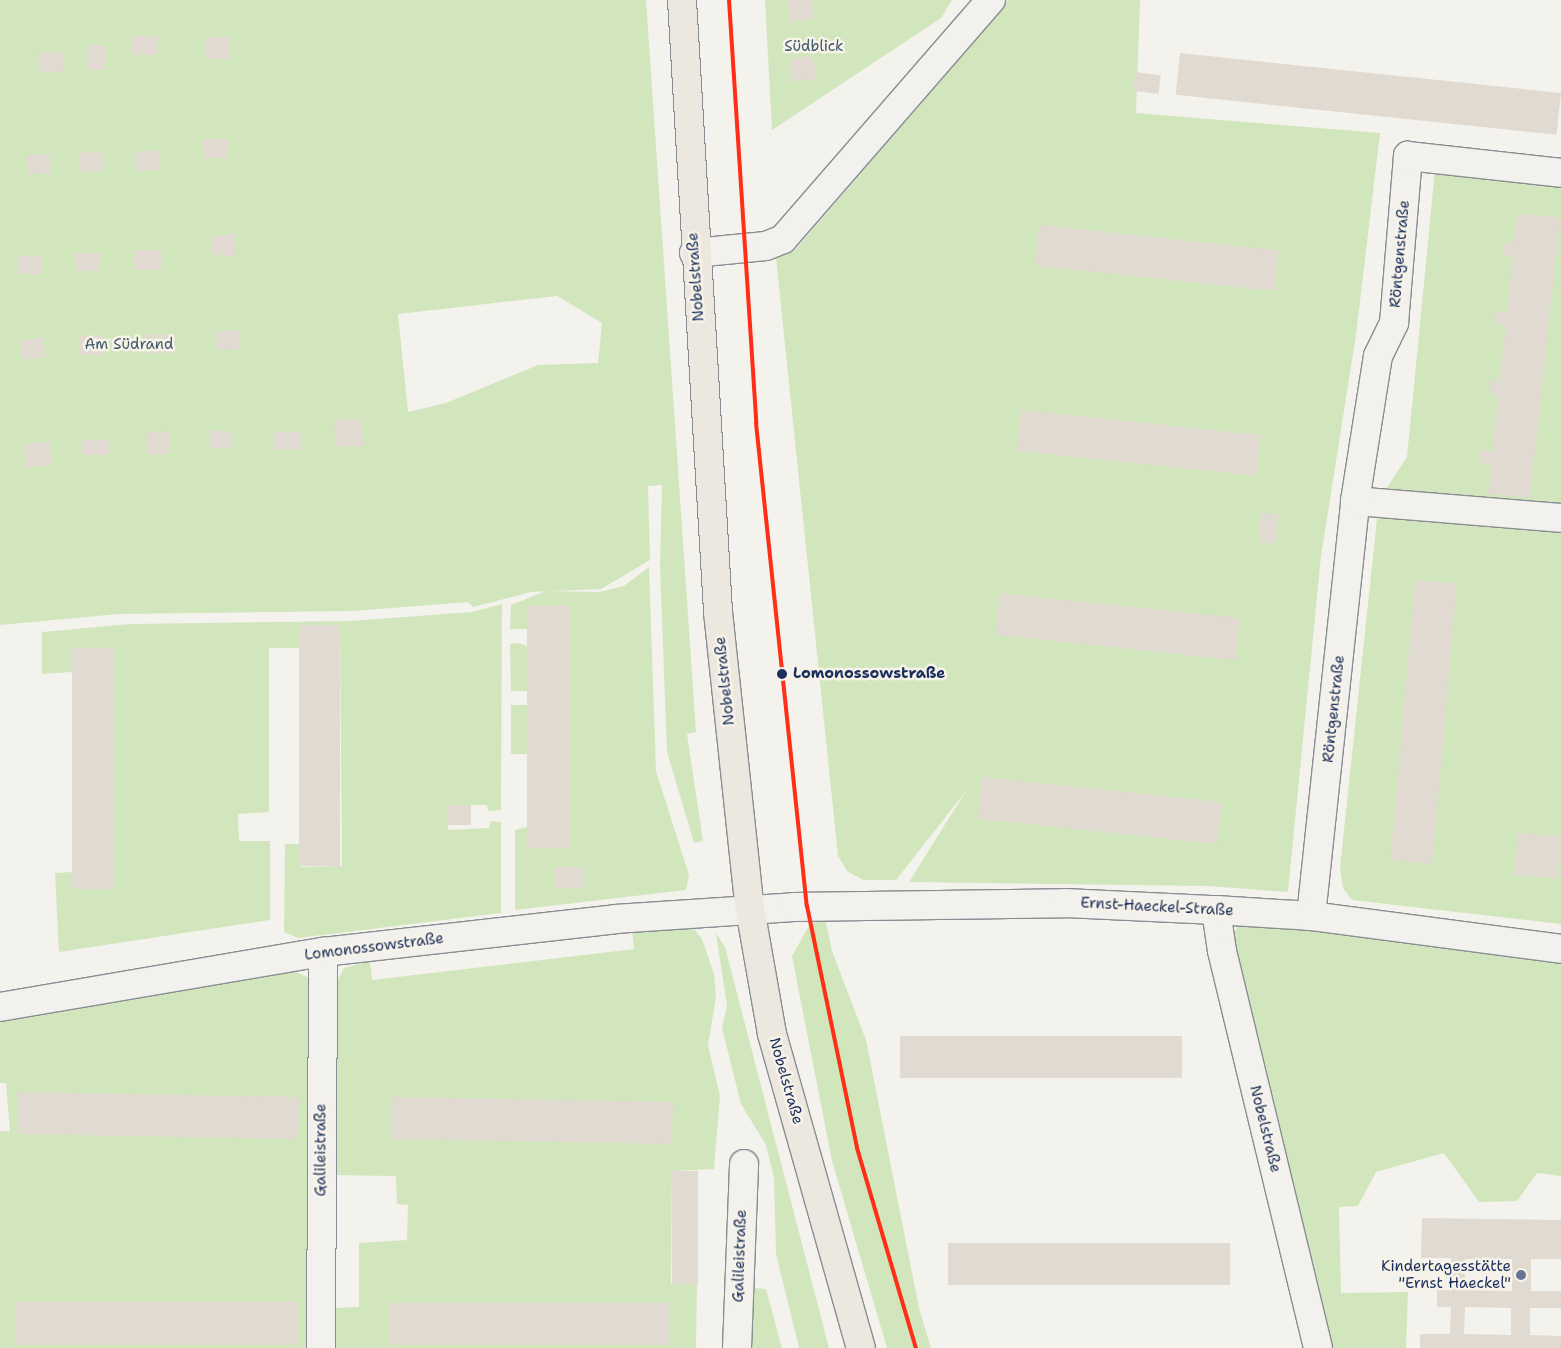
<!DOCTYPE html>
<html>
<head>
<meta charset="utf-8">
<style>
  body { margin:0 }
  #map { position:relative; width:1561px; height:1348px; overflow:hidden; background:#f4f2ec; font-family:"Shantell Sans",sans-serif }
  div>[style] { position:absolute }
  .green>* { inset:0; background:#d2e6be; transform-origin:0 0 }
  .building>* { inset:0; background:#e1dad0; transform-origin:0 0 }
  .roads { filter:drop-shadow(1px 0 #898c92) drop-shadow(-1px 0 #898c92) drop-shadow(0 1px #898c92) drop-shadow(0 -1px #898c92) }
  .minor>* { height:28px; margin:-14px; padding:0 14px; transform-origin:14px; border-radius:14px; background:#f2f1ed }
  .major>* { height:28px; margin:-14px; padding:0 14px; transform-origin:14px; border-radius:14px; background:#ece8df }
  .tram-1>* { height:4px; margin:-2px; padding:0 2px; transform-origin:2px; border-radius:2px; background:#ff2e17 }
  .dots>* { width:14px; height:14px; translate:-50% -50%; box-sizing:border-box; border:2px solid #f7f3e8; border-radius:50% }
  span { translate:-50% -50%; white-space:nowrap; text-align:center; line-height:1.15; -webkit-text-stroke:5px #f7f3e8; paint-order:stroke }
  .park-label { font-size:15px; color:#425a6c }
  .street-label { font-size:15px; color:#1b2f5e }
  .stop-label { font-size:15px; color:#1b2f5e; font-weight:700 }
  .left { translate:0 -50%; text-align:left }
  .poi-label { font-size:15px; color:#1b2f5e }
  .right { translate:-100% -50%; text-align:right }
</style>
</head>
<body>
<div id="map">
  <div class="green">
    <div style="clip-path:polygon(evenodd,0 0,646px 0,696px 732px,687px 734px,703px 841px,694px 843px,667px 752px,660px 567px,662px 485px,648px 486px,650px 560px,601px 589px,531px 592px,473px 607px,468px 602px,354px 611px,119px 614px,0 625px,0 0,557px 296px,602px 323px,598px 363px,538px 365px,446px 403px,408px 412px,398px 314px,557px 296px)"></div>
    <div style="clip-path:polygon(765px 0,952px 0,941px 18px,772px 130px)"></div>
    <div style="clip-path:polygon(1009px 0,1140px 0,1136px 113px,1380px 133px,1356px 335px,1321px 556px,1288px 892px,1207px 886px,909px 882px,966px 791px,896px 880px,863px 880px,847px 871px,838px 856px,776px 258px,794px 251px)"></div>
    <div style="clip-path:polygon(1436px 160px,1561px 173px,1561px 924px,1352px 900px,1343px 888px,1340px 868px,1379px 500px,1407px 457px)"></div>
    <div style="clip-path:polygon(649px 567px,656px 771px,689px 875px,686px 890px,515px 910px,515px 830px,527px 827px,527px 848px,569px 847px,569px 606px,527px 607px,527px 629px,510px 629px,511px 605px,546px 591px,599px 592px,624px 586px)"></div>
    <div style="clip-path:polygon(502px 604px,501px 810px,488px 811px,487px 805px,447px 805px,448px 830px,489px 828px,491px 821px,501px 822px,501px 913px,298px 938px,284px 932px,285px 844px,300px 844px,301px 867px,342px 866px,340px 626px,299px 626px,299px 648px,269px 648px,269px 812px,238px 814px,239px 841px,270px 841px,270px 920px,59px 952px,55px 873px,72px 872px,72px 889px,114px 889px,114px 648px,73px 649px,72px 672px,42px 674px,42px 632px,131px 624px,350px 621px,472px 612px)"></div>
    <div style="clip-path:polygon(518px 643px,527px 646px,527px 691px,511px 691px,510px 644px)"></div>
    <div style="left:511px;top:705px;width:16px;height:49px"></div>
    <div style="clip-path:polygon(825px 918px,832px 951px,866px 1040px,919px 1308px,931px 1348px,887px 1348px,832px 1161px,792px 956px,810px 924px)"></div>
    <div style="clip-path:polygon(1240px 924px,1367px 935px,1561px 962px,1561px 1176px,1537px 1173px,1517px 1201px,1479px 1202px,1444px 1153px,1376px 1172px,1358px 1206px,1339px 1207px,1341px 1293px,1408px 1292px,1406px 1348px,1325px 1348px,1228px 941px)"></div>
    <div style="clip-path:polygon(692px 926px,702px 939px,714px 974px,716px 997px,708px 1045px,720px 1096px,714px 1169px,672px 1171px,671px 1284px,697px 1284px,696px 1348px,333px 1348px,334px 1308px,359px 1307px,359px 1243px,407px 1240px,408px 1205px,397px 1204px,396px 1176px,329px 1175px,334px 987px,344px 968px,370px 961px,372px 980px,634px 949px,632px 930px)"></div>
    <div style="clip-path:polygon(716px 933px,725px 947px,829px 1348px,799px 1348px,776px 1254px,774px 1178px,766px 1145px,741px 1104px,722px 1028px,727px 1006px)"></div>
    <div style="clip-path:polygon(294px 971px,309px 978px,314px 988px,314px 1348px,0 1348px,0 1131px,10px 1131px,6px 1083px,0 1083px,0 1019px)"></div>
    <div style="clip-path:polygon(753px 1288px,766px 1289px,782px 1348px,751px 1348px)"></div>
  </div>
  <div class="building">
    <div style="clip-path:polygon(787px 0,812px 0,814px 18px,790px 22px)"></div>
    <div style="left:131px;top:36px;width:27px;height:19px"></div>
    <div style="left:205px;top:37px;width:25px;height:22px"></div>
    <div style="left:106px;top:46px;width:24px;height:18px;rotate:90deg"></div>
    <div style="left:62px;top:52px;width:20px;height:24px;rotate:87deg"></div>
    <div style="left:1180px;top:53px;width:383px;height:42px;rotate:6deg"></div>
    <div style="left:813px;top:56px;width:23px;height:24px;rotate:83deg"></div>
    <div style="left:1135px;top:72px;width:26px;height:19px;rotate:7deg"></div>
    <div style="left:204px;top:139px;width:24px;height:19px"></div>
    <div style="left:102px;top:151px;width:19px;height:23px;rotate:84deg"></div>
    <div style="left:135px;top:151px;width:24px;height:19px"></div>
    <div style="left:50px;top:154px;width:19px;height:23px;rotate:87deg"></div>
    <div style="clip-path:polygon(1517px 213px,1560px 218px,1530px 498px,1488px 494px,1491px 465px,1482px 464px,1480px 457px,1480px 450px,1492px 451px,1498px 395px,1490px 394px,1488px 381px,1499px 381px,1506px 326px,1497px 325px,1494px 318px,1495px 311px,1507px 312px,1513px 256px,1504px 255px,1502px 244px,1514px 242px)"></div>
    <div style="left:1039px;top:225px;width:241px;height:41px;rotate:6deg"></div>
    <div style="clip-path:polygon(235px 234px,236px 257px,212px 254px,211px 236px)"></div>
    <div style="left:161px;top:250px;width:20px;height:28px;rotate:90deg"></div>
    <div style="left:99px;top:253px;width:18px;height:23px;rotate:90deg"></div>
    <div style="left:18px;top:256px;width:23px;height:18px"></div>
    <div style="left:239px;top:330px;width:19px;height:23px;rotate:87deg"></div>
    <div style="left:145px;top:334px;width:24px;height:19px"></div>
    <div style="left:80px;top:336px;width:24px;height:19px"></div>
    <div style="left:43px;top:338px;width:19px;height:23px;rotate:84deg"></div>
    <div style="left:1021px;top:410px;width:241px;height:41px;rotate:6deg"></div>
    <div style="left:362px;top:419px;width:27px;height:28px;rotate:88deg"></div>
    <div style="left:169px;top:431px;width:23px;height:23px;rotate:88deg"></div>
    <div style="left:209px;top:431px;width:22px;height:17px"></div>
    <div style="left:273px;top:432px;width:28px;height:18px"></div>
    <div style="left:109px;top:440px;width:15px;height:27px;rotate:90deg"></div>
    <div style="left:49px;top:441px;width:24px;height:26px;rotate:83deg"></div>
    <div style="left:1261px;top:513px;width:18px;height:29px;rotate:6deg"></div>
    <div style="left:1415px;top:580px;width:42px;height:281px;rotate:5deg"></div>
    <div style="left:1000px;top:593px;width:241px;height:42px;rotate:6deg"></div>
    <div style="left:569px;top:606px;width:242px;height:42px;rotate:90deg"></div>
    <div style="left:340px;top:625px;width:241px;height:41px;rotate:90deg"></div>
    <div style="left:114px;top:648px;width:241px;height:42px;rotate:90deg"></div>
    <div style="left:982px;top:777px;width:241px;height:42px;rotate:6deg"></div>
    <div style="left:447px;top:805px;width:24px;height:20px"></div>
    <div style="left:1518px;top:833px;width:43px;height:42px;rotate:5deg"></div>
    <div style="left:583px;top:867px;width:21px;height:27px;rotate:90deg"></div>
    <div style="left:900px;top:1036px;width:282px;height:42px"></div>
    <div style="left:18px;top:1092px;width:281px;height:42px;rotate:1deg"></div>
    <div style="left:392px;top:1097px;width:281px;height:42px;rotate:1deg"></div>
    <div style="left:672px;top:1171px;width:26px;height:113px"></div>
    <div style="clip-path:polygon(evenodd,1422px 1218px,1561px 1220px,1561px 1259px,1531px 1259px,1531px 1291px,1561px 1291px,1561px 1308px,1530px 1308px,1530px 1335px,1561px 1336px,1561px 1348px,1420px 1348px,1420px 1334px,1450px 1334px,1451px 1307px,1437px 1307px,1437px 1290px,1451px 1290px,1451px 1258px,1421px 1258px,1422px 1218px,1465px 1259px,1512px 1259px,1512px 1291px,1465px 1290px,1465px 1259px,1422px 1218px,1465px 1307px,1511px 1308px,1511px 1335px,1464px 1334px,1465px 1307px)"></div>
    <div style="left:948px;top:1243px;width:282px;height:42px"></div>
    <div style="left:16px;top:1302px;width:282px;height:43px"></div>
    <div style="left:389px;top:1303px;width:281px;height:42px"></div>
  </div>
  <div class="roads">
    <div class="minor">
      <div style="left:694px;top:253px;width:72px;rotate:-5.6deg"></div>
      <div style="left:766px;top:246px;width:18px;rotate:-22deg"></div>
      <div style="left:783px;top:239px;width:317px;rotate:-49deg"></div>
      <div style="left:1355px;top:501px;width:207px;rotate:4.7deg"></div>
      <div style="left:1216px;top:910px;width:41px;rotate:81.7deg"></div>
      <div style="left:1222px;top:951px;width:408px;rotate:76.4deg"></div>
      <div style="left:1311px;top:916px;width:417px;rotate:-83.9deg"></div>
      <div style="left:1355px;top:501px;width:147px;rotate:-81deg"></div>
      <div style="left:1378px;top:356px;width:37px;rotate:-64deg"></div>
      <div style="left:1394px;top:323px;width:168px;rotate:-85.2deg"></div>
      <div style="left:1408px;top:156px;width:154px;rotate:6.3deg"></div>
      <div style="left:0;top:1007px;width:328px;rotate:-9.7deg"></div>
      <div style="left:323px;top:952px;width:294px;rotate:-6.4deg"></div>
      <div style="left:615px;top:919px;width:179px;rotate:-3.8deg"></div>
      <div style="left:794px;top:907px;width:271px;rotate:-0.8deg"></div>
      <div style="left:1065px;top:903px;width:151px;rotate:2.7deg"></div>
      <div style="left:1216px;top:910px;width:95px;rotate:3.6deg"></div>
      <div style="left:1311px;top:916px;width:252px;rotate:7.5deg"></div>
      <div style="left:321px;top:1348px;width:396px;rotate:-89.7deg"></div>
      <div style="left:737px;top:1348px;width:184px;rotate:-87.8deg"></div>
    </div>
    <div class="major">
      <div style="left:682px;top:0;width:613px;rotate:86.63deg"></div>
      <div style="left:718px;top:612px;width:299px;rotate:83.9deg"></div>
      <div style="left:750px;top:909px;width:127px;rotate:80deg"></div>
      <div style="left:772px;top:1034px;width:326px;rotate:74.2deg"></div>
    </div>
  </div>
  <div class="tram-1">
    <div style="left:729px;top:0;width:424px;rotate:86.3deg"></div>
    <div style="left:756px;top:423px;width:486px;rotate:84deg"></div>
    <div style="left:807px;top:906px;width:247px;rotate:78.3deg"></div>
    <div style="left:857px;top:1148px;width:209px;rotate:73.6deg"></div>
  </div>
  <div class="dots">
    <div style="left:782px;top:674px;background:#1b2f5e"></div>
    <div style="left:1521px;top:1275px;background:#677390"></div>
  </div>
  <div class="park-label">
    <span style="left:814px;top:47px">Südblick</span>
    <span style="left:129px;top:345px">Am Südrand</span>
  </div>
  <div class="street-label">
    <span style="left:1400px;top:254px;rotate:-85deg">Röntgenstraße</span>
    <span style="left:696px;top:277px;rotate:-94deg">Nobelstraße</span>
    <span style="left:725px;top:681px;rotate:-96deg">Nobelstraße</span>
    <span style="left:1334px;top:709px;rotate:-84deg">Röntgenstraße</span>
    <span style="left:1157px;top:907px;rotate:3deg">Ernst-Haeckel-Straße</span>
    <span style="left:374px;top:947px;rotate:-7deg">Lomonossowstraße</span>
    <span style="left:786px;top:1081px;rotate:74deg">Nobelstraße</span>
    <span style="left:1265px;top:1129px;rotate:76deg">Nobelstraße</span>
    <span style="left:321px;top:1150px;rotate:-90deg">Galileistraße</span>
    <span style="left:740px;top:1256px;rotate:-88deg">Galileistraße</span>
  </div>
  <div class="stop-label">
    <span class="left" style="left:793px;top:674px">Lomonossowstraße</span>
  </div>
  <div class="poi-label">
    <span class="right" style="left:1511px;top:1275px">Kindertagesstätte<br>"Ernst Haeckel"</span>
  </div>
</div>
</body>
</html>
